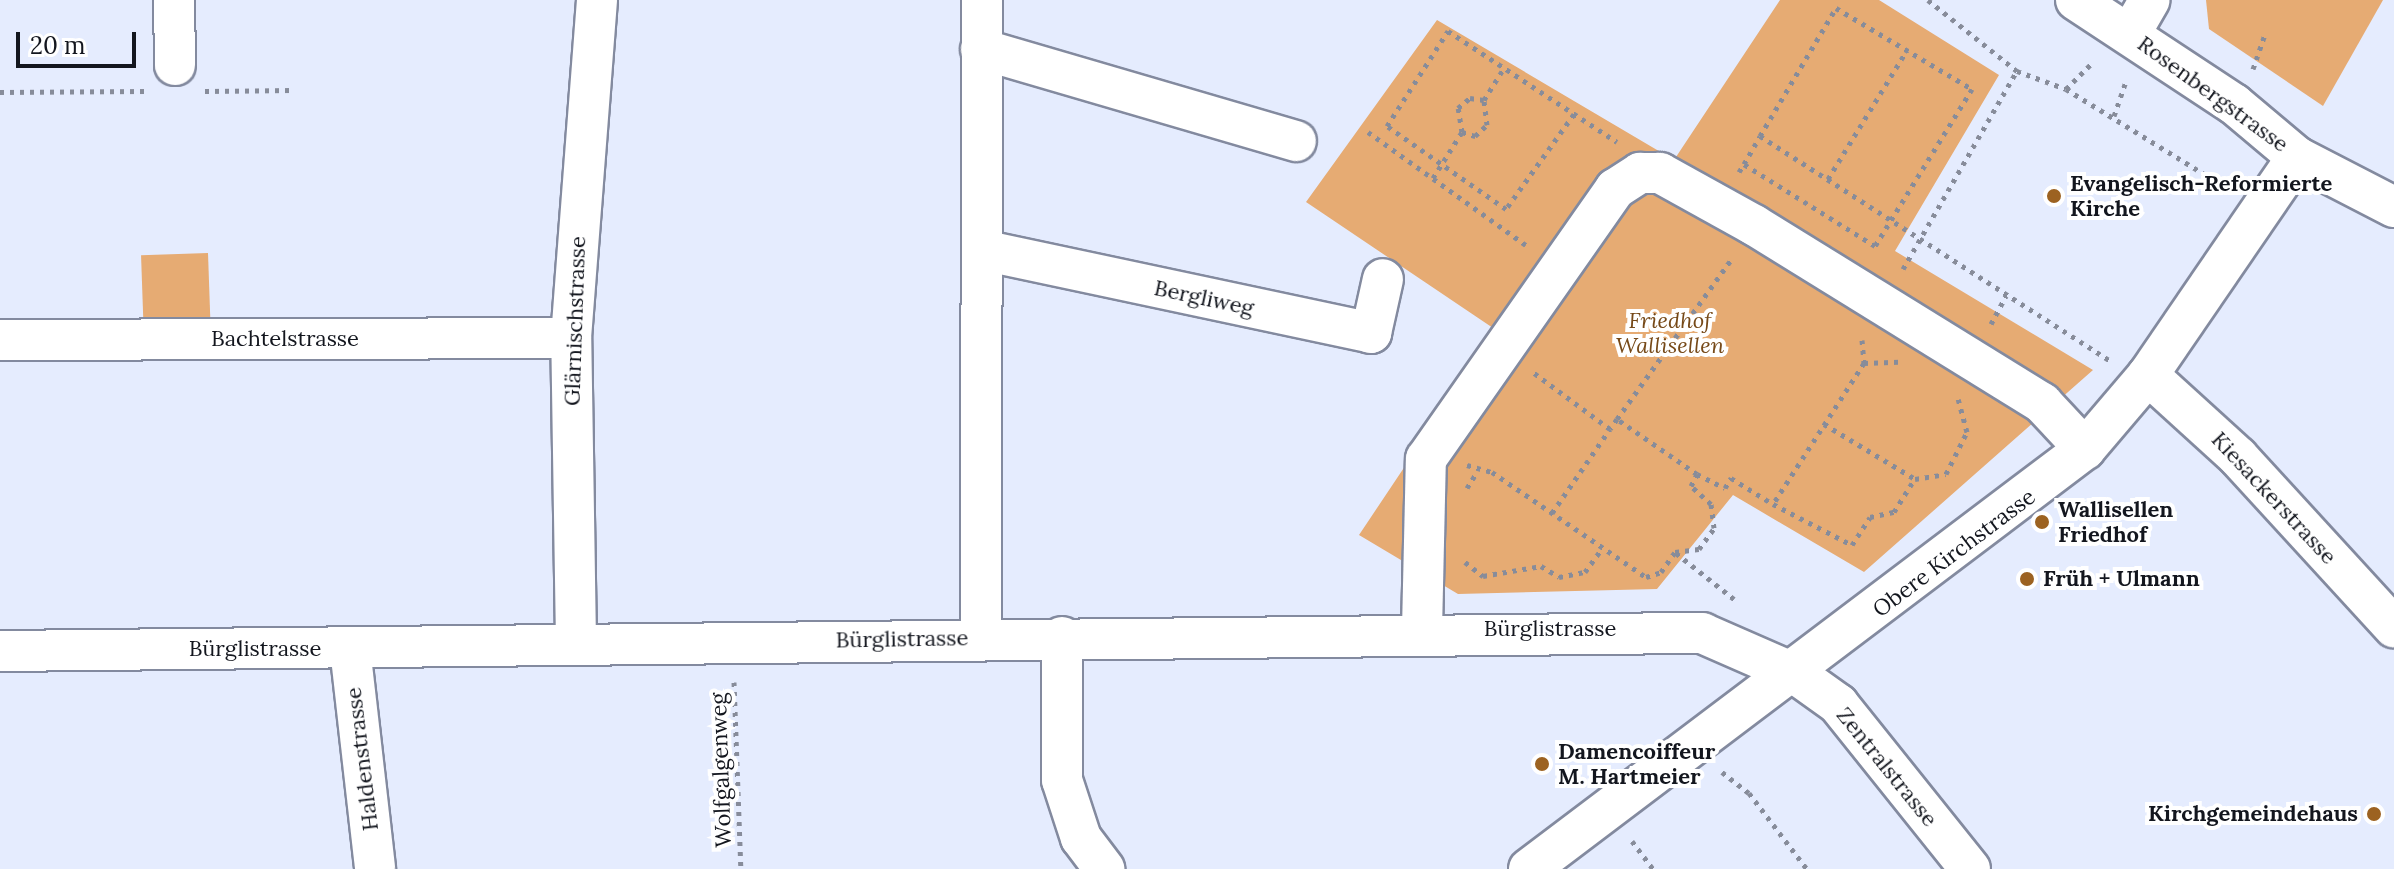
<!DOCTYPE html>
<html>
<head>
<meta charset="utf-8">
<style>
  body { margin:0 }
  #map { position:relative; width:2394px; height:869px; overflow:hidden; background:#e5ecfe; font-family:Lora,serif }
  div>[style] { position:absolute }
  .green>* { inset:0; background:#e6ab73; transform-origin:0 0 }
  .path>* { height:5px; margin-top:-2.5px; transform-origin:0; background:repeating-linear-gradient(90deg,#878c9a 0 4px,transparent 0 10px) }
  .roads { filter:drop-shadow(2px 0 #838a9f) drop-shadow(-2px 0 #838a9f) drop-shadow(0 2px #838a9f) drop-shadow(0 -2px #838a9f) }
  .minor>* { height:40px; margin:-20px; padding:0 20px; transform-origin:20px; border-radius:20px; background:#fff }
  .dots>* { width:22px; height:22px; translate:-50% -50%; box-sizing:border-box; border:4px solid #fff; border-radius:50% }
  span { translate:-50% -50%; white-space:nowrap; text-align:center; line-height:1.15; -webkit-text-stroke:8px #fff; paint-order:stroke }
  .street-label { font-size:22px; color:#13161e }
  .poi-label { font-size:22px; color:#13161e; font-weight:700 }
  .left { translate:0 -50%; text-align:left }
  .right { translate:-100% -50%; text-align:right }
  .park-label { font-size:22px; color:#764918; font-style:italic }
  .scale { position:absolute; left:16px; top:32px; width:120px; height:36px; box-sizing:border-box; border:4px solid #13161e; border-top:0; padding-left:10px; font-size:24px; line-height:28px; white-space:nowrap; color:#13161e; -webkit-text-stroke:6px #fff; paint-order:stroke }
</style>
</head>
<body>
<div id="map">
  <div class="green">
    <div style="clip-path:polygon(1780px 0,1879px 0,1999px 75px,1895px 251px,2093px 370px,1864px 572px,1733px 495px,1657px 589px,1458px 594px,1359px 535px,1496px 330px,1306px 202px,1437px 20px,1674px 160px)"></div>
    <div style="clip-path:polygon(2206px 0,2383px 0,2323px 106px,2209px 29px)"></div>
    <div style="left:208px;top:253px;width:73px;height:67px;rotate:88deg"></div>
  </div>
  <div class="path">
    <div style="left:1928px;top:0;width:114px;rotate:38.6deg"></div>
    <div style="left:2017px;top:71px;width:52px;rotate:20.2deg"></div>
    <div style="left:2066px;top:89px;width:189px;rotate:31.6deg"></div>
    <div style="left:2253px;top:69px;width:39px;rotate:-71deg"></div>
    <div style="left:2066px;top:89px;width:40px;rotate:-45deg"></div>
    <div style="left:205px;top:91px;width:87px;rotate:-0.7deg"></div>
    <div style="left:0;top:92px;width:147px;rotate:-0.4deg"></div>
    <div style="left:1574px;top:114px;width:117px;rotate:125.6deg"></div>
    <div style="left:1506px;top:209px;width:145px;rotate:-145.1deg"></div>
    <div style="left:1387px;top:126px;width:113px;rotate:-57.3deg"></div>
    <div style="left:1448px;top:31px;width:202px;rotate:33.3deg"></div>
    <div style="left:2114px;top:116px;width:37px;rotate:-71deg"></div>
    <div style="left:1368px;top:132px;width:194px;rotate:35.6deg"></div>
    <div style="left:1462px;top:132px;width:14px;rotate:17deg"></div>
    <div style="left:1475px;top:136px;width:16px;rotate:-43deg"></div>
    <div style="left:1487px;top:125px;width:25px;rotate:-97deg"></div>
    <div style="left:1484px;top:100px;width:38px;rotate:-58deg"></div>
    <div style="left:1760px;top:136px;width:415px;rotate:32.7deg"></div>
    <div style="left:1739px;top:172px;width:9px;rotate:-58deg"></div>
    <div style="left:1744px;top:164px;width:32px;rotate:-60deg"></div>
    <div style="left:1760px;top:136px;width:149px;rotate:-59.3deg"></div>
    <div style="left:1836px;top:8px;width:158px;rotate:30.8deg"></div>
    <div style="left:1972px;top:89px;width:185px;rotate:121.7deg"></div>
    <div style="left:1875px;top:246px;width:155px;rotate:-148deg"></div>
    <div style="left:1433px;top:178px;width:54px;rotate:-57.8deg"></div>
    <div style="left:1462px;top:132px;width:24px;rotate:-99deg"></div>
    <div style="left:1458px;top:108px;width:16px;rotate:-40deg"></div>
    <div style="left:1470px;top:98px;width:14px;rotate:8deg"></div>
    <div style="left:1828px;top:179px;width:151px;rotate:-58.5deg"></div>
    <div style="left:1903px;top:269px;width:228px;rotate:-60.1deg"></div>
    <div style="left:1991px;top:324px;width:32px;rotate:-62deg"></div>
    <div style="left:1862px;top:340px;width:23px;rotate:85deg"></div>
    <div style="left:1864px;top:363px;width:168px;rotate:122.8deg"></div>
    <div style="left:1773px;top:504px;width:89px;rotate:27.4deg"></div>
    <div style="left:1852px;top:545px;width:33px;rotate:-57deg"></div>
    <div style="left:1870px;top:517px;width:25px;rotate:-12deg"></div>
    <div style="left:1894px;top:512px;width:39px;rotate:-58deg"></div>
    <div style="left:1915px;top:479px;width:31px;rotate:-9deg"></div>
    <div style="left:1946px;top:474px;width:47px;rotate:-63.4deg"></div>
    <div style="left:1967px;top:432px;width:34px;rotate:-105deg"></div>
    <div style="left:1864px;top:363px;width:35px;rotate:-2deg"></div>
    <div style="left:1617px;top:419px;width:199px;rotate:-54.4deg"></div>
    <div style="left:1824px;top:424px;width:106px;rotate:31.1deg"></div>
    <div style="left:1467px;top:465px;width:26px;rotate:16deg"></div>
    <div style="left:1492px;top:472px;width:186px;rotate:34.3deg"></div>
    <div style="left:1646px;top:577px;width:16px;rotate:-18deg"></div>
    <div style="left:1661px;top:572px;width:24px;rotate:-55deg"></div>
    <div style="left:1675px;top:552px;width:24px;rotate:-7deg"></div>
    <div style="left:1699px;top:549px;width:26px;rotate:-54deg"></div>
    <div style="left:1714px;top:528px;width:24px;rotate:-97deg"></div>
    <div style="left:1711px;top:504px;width:27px;rotate:-138deg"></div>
    <div style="left:1691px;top:486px;width:13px;rotate:-63deg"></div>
    <div style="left:1697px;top:474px;width:97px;rotate:-145.5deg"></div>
    <div style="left:1617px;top:419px;width:12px;rotate:125deg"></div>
    <div style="left:1610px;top:429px;width:96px;rotate:-143.5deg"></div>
    <div style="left:1697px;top:474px;width:31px;rotate:27deg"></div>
    <div style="left:1725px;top:488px;width:12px;rotate:-59deg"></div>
    <div style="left:1731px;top:478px;width:49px;rotate:31.8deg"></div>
    <div style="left:1467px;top:488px;width:19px;rotate:-58deg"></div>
    <div style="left:1552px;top:513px;width:102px;rotate:-55.4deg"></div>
    <div style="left:1676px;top:553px;width:74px;rotate:38.4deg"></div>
    <div style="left:1465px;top:562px;width:23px;rotate:38deg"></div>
    <div style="left:1483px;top:576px;width:59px;rotate:-9.8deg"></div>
    <div style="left:1541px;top:566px;width:21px;rotate:31deg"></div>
    <div style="left:1559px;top:577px;width:26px;rotate:-11deg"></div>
    <div style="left:1585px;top:572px;width:29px;rotate:-54deg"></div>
    <div style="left:734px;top:682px;width:187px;rotate:87.9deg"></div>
    <div style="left:1722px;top:772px;width:34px;rotate:38deg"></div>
    <div style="left:1749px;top:793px;width:96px;rotate:52.7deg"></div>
    <div style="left:1632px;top:841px;width:35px;rotate:53deg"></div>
  </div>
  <div class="roads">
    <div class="minor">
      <div style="left:174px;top:0;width:65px;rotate:89.1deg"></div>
      <div style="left:2076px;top:0;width:189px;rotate:33.4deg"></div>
      <div style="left:2234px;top:104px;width:82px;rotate:40.1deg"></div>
      <div style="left:2297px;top:157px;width:109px;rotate:27.3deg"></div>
      <div style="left:2130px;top:34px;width:39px;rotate:-60deg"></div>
      <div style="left:981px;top:49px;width:328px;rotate:16.3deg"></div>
      <div style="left:982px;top:250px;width:398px;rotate:12deg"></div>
      <div style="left:1371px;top:333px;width:55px;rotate:-77.5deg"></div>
      <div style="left:0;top:340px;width:571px;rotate:-0.2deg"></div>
      <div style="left:2148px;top:375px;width:122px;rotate:42.3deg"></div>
      <div style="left:2238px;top:457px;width:231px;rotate:47.5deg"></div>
      <div style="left:1422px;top:630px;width:171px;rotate:-88.7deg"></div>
      <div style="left:1426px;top:459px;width:330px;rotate:-55deg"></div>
      <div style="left:1615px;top:189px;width:30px;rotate:-33deg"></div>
      <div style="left:1640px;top:173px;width:20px"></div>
      <div style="left:1660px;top:173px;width:107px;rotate:29deg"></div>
      <div style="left:1754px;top:225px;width:339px;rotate:31.7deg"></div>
      <div style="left:2042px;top:403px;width:63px;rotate:46.9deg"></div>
      <div style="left:1062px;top:637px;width:143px;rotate:90deg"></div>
      <div style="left:1062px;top:780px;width:61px;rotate:71.9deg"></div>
      <div style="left:1081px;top:838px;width:39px;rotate:53deg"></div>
      <div style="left:981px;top:638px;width:638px;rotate:-89.91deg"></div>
      <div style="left:576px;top:642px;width:304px;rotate:-90.9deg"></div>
      <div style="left:571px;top:338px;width:339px;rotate:-85.6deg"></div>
      <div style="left:350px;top:648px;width:222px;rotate:83.5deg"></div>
      <div style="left:0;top:651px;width:1702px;rotate:-0.61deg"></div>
      <div style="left:1702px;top:633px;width:103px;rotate:23.6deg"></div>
      <div style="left:1796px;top:674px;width:52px;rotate:35.5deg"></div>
      <div style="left:1838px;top:704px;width:211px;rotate:51.3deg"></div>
      <div style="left:1529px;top:869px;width:697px;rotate:-37.07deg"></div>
      <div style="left:2085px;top:449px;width:97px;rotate:-49.6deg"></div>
      <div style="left:2148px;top:375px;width:264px;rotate:-55.6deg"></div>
    </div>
  </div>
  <div class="dots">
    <div style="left:2054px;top:196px;background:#9c6221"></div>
    <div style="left:2042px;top:522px;background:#9c6221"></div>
    <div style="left:2027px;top:579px;background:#9c6221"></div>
    <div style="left:1542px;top:764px;background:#9c6221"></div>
    <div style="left:2374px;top:814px;background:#9c6221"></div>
  </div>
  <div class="street-label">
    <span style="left:2213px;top:94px;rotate:36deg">Rosenbergstrasse</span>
    <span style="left:1204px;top:298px;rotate:12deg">Bergliweg</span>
    <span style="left:575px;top:321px;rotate:-88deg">Glärnischstrasse</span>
    <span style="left:285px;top:339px">Bachtelstrasse</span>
    <span style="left:2274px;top:498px;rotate:47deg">Kiesackerstrasse</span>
    <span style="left:1954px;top:553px;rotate:-37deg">Obere Kirchstrasse</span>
    <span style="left:1550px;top:629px">Bürglistrasse</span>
    <span style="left:902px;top:639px;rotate:-1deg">Bürglistrasse</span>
    <span style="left:255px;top:649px">Bürglistrasse</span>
    <span style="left:362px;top:759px;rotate:-97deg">Haldenstrasse</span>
    <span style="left:1887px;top:767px;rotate:51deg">Zentralstrasse</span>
    <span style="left:721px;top:770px;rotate:-92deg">Wolfgalgenweg</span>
  </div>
  <div class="poi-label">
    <span class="left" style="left:2070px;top:196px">Evangelisch-Reformierte<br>Kirche</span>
    <span class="left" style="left:2058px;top:522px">Wallisellen<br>Friedhof</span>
    <span class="left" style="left:2043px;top:579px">Früh + Ulmann</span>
    <span class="left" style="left:1558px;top:764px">Damencoiffeur<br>M. Hartmeier</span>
    <span class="right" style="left:2358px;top:814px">Kirchgemeindehaus</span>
  </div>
  <div class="park-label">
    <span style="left:1670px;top:333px">Friedhof<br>Wallisellen</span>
  </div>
  <div class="scale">20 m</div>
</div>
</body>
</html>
